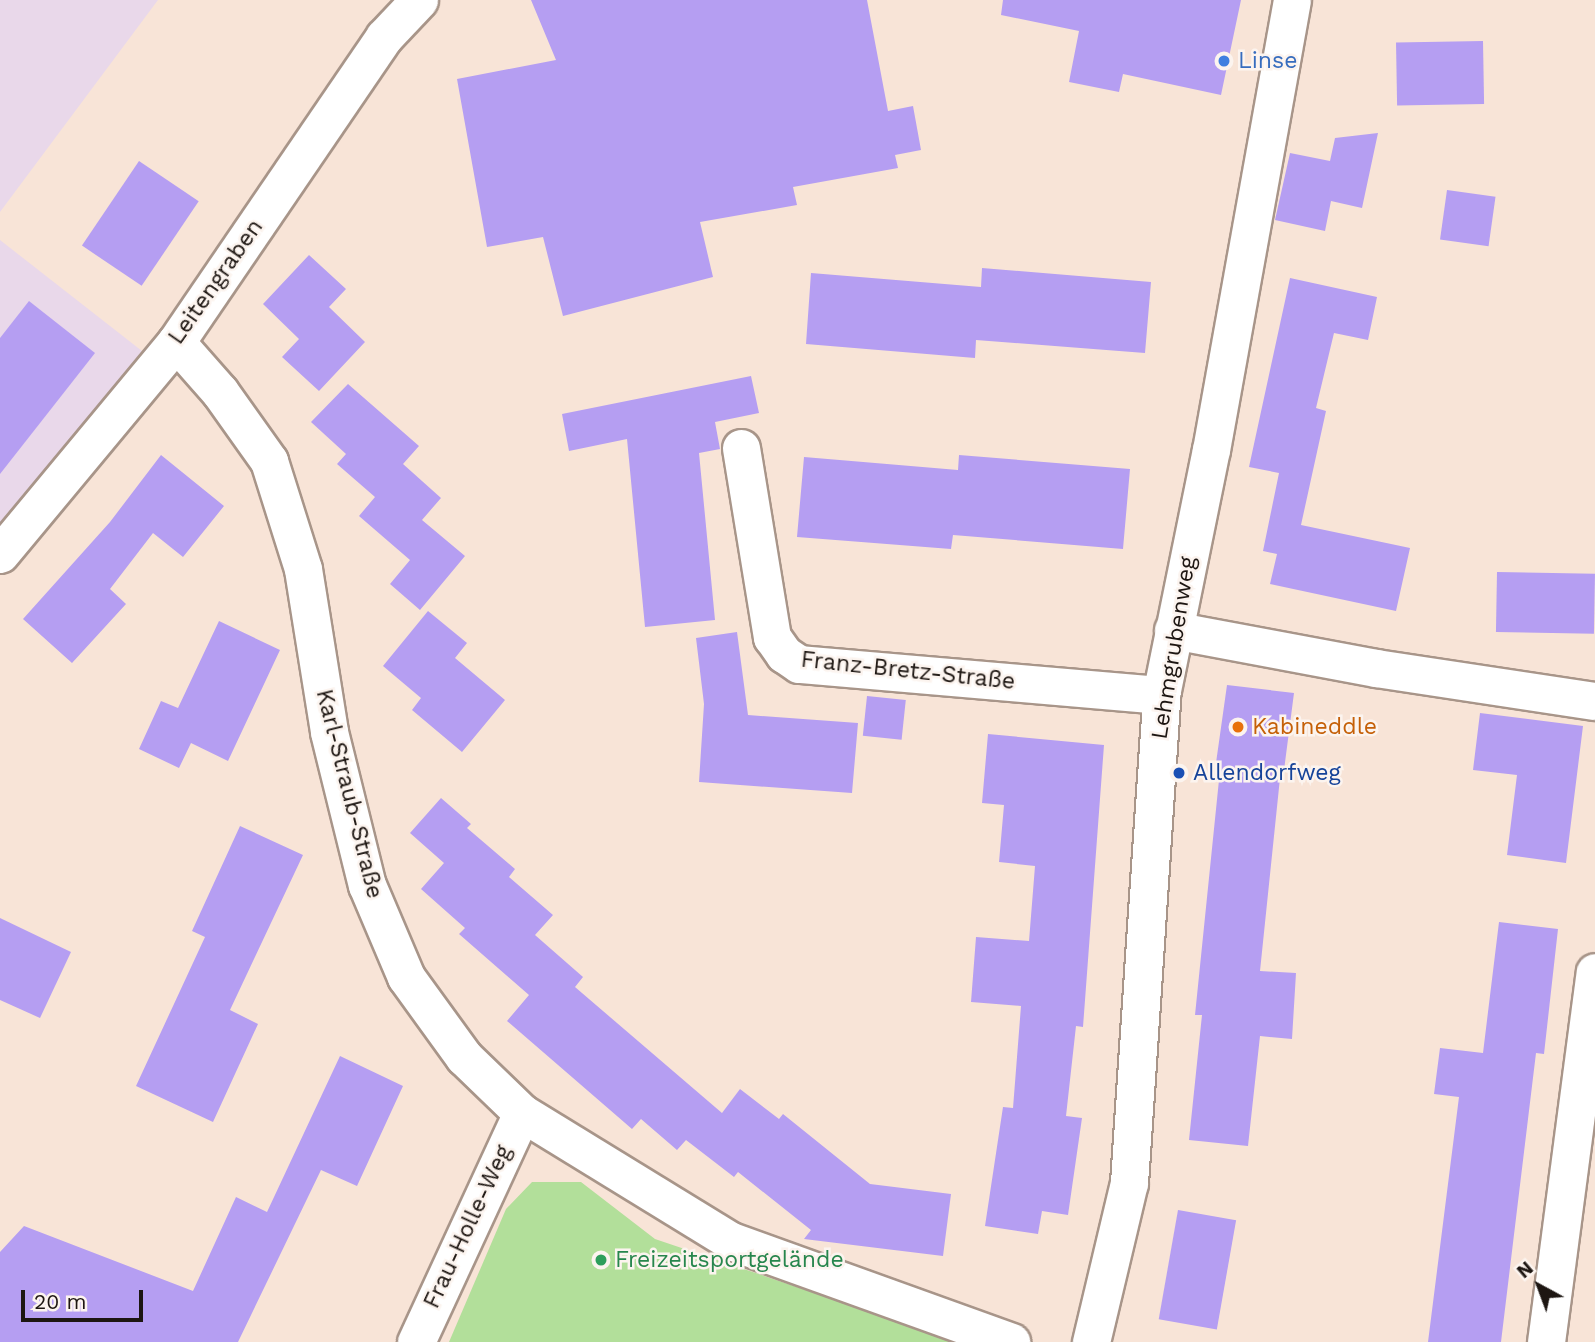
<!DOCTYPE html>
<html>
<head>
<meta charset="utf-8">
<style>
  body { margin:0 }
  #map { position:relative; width:1595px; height:1342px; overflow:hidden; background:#f8e4d7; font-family:"Work Sans",sans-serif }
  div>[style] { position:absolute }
  .commercial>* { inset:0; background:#e9d8ea }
  .green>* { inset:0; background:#b2df9a }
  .building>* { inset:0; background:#b59ef2; transform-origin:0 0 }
  .roads { filter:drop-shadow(2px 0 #a89589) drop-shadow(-2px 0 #a89589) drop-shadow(0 2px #a89589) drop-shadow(0 -2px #a89589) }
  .minor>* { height:37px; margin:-18.5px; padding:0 18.5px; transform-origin:18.5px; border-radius:18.5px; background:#fff }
  .dots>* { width:19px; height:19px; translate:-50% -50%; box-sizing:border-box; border:4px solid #fcf4ef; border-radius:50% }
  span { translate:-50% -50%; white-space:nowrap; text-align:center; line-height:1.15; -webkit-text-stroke:5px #fcf4ef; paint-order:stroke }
  .shop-label { font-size:23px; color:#366cbe }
  .left { translate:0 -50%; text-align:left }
  .street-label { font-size:23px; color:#1d1612 }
  .food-label { font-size:23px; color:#c56008 }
  .transit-label { font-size:23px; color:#164399 }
  .leisure-label { font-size:23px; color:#27864d }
  .north { position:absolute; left:1504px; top:1251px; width:70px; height:70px; -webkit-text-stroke:5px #fcf4ef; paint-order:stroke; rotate:319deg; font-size:19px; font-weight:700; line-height:28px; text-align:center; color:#1d1612 }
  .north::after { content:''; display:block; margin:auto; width:24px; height:32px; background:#1d1612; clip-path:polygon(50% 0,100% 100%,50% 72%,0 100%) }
  .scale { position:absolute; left:21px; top:1290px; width:122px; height:32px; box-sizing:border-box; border:4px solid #1d1612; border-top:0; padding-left:9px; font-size:21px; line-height:24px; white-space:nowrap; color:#1d1612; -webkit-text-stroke:5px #fcf4ef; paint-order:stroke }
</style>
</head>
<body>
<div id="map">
  <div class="commercial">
    <div style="clip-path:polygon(0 0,158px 0,0 212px)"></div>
    <div style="clip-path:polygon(0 240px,142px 351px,0 524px)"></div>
  </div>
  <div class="green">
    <div style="clip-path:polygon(532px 1182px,581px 1182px,655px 1239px,960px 1342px,449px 1342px,506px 1209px)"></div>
  </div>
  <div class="building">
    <div style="clip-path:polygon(531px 0,867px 0,888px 111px,913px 106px,921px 150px,895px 155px,898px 168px,793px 187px,797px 205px,700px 222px,713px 277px,563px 316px,543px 237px,487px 247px,457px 79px,556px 60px)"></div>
    <div style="clip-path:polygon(1003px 0,1241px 0,1221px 95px,1123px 74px,1119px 92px,1069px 82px,1079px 31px,1001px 15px)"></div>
    <div style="left:1483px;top:41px;width:63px;height:87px;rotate:89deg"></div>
    <div style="clip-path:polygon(1378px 133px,1362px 208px,1331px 201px,1325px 231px,1275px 220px,1290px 153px,1330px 161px,1335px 138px)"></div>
    <div style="left:139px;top:161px;width:72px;height:102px;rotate:34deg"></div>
    <div style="left:1447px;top:190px;width:49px;height:50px;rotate:8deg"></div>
    <div style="clip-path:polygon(309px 255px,346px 289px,329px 307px,365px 342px,319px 391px,282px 357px,299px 339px,263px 304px)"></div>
    <div style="clip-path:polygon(982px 268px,1151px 282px,1145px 353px,976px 340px,975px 358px,806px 344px,811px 273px,981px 287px)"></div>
    <div style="clip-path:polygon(1290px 278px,1377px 297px,1368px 340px,1334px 333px,1316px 408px,1326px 411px,1301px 525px,1410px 548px,1396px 611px,1270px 584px,1277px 554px,1263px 551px,1279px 473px,1249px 467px)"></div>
    <div style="clip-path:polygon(29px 301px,95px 353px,0 474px,0 338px)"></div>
    <div style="clip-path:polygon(751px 376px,759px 413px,715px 422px,720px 449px,699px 453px,715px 620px,645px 627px,627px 439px,569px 451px,562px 414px)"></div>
    <div style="clip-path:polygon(348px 384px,419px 446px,403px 464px,441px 498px,422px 520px,465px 556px,420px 610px,390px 584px,410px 560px,359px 516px,375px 497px,337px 464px,346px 454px,311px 422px)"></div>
    <div style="clip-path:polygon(161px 455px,224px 506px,183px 557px,153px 533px,110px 589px,126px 604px,72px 663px,23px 619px,110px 522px)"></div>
    <div style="clip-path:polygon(959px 455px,1130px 469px,1123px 549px,953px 535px,951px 549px,797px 537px,804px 457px,958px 470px)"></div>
    <div style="left:1497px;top:572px;width:98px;height:60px;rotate:1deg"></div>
    <div style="clip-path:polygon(428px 611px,467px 643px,455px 658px,505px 700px,462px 752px,412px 710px,421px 698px,383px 666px)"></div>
    <div style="clip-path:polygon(219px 621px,280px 650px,228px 761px,191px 743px,179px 768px,139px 749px,161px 701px,178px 708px)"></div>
    <div style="clip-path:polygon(737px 632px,748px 715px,858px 723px,852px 793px,699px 782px,704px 704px,696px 638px)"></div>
    <div style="clip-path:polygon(1227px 685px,1294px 693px,1283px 778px,1280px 778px,1260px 971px,1296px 973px,1292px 1039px,1260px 1036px,1248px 1146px,1189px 1140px,1202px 1015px,1195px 1015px,1220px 770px,1215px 770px)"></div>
    <div style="left:867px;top:696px;width:39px;height:40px;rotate:6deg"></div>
    <div style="clip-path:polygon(1480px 713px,1583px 726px,1566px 863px,1507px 855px,1517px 775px,1473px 770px)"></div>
    <div style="clip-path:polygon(988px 734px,1104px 745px,1083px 1027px,1076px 1026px,1066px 1116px,1082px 1118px,1068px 1215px,1042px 1211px,1038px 1234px,985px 1226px,1003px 1107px,1013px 1108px,1021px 1006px,971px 1002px,976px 937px,1029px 941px,1035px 866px,999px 862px,1004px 805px,982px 803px)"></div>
    <div style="clip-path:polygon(441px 798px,471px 824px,467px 828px,515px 869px,509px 877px,553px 915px,535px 935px,583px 977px,575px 987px,722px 1113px,740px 1089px,779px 1119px,783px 1114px,870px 1184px,951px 1194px,943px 1256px,804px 1239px,811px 1230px,738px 1172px,734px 1177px,686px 1140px,677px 1150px,641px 1119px,632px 1129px,507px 1021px,529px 995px,459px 934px,465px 928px,421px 889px,444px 863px,410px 833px)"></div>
    <div style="clip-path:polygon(240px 826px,303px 855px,230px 1010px,258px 1024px,213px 1122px,136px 1086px,205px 937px,192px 931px)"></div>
    <div style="clip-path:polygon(0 918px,71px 952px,40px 1018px,0 1000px)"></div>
    <div style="clip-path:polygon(1499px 922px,1558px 929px,1544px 1054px,1536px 1053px,1501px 1342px,1428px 1342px,1459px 1097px,1434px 1094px,1440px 1048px,1483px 1053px)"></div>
    <div style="clip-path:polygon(340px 1056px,403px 1086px,357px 1186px,321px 1170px,238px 1342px,0 1342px,0 1252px,24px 1226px,193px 1291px,236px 1197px,267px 1212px)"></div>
    <div style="left:1178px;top:1210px;width:59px;height:111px;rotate:10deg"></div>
  </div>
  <div class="roads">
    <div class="minor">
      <div style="left:176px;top:342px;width:67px;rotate:48.7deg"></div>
      <div style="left:220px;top:392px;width:85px;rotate:54.6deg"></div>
      <div style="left:269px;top:461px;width:113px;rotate:72.5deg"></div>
      <div style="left:303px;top:569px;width:165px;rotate:80.9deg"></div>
      <div style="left:329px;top:732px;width:158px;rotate:76.1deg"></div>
      <div style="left:367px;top:885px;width:100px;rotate:67deg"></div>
      <div style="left:406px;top:977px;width:99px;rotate:54.1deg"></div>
      <div style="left:464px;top:1057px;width:81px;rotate:44deg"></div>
      <div style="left:522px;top:1113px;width:245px;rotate:31.5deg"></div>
      <div style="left:731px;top:1241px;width:298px;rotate:19.8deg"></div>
      <div style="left:741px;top:448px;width:192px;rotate:80.7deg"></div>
      <div style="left:772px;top:637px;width:21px;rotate:55deg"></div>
      <div style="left:784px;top:654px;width:18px;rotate:34deg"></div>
      <div style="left:799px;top:664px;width:363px;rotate:4.9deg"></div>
      <div style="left:0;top:554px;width:276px;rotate:-50.3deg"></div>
      <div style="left:176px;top:342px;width:369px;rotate:-55.7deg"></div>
      <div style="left:384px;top:37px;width:51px;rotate:-46.6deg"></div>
      <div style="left:1173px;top:630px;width:207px;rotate:10.6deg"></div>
      <div style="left:1376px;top:668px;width:221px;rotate:8.6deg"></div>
      <div style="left:416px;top:1342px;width:252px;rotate:-65.2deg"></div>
      <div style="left:1091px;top:1342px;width:163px;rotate:-76.6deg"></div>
      <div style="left:1129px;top:1183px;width:489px;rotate:-86.2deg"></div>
      <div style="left:1161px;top:695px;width:250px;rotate:-78.5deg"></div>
      <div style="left:1211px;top:450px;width:457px;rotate:-79.8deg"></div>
      <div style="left:1546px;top:1342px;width:373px;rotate:-82.5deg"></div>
    </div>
  </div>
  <div class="dots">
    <div style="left:1224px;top:61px;background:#3f7fe0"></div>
    <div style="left:1238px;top:727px;background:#e8710a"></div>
    <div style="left:1179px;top:773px;background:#1a4fb4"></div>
    <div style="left:601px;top:1260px;background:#2e9e5b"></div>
  </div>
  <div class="shop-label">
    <span class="left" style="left:1238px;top:61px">Linse</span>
  </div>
  <div class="street-label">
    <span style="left:216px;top:282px;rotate:-55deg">Leitengraben</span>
    <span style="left:1174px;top:648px;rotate:-81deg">Lehmgrubenweg</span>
    <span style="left:908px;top:671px;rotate:6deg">Franz-Bretz-Straße</span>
    <span style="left:349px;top:794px;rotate:76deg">Karl-Straub-Straße</span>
    <span style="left:468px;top:1227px;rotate:-65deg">Frau-Holle-Weg</span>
  </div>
  <div class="food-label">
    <span class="left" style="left:1252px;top:727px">Kabineddle</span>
  </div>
  <div class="transit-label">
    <span class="left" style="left:1193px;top:773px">Allendorfweg</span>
  </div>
  <div class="leisure-label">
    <span class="left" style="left:615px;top:1260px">Freizeitsportgelände</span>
  </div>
  <div class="north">N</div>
  <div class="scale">20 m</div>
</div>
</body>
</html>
